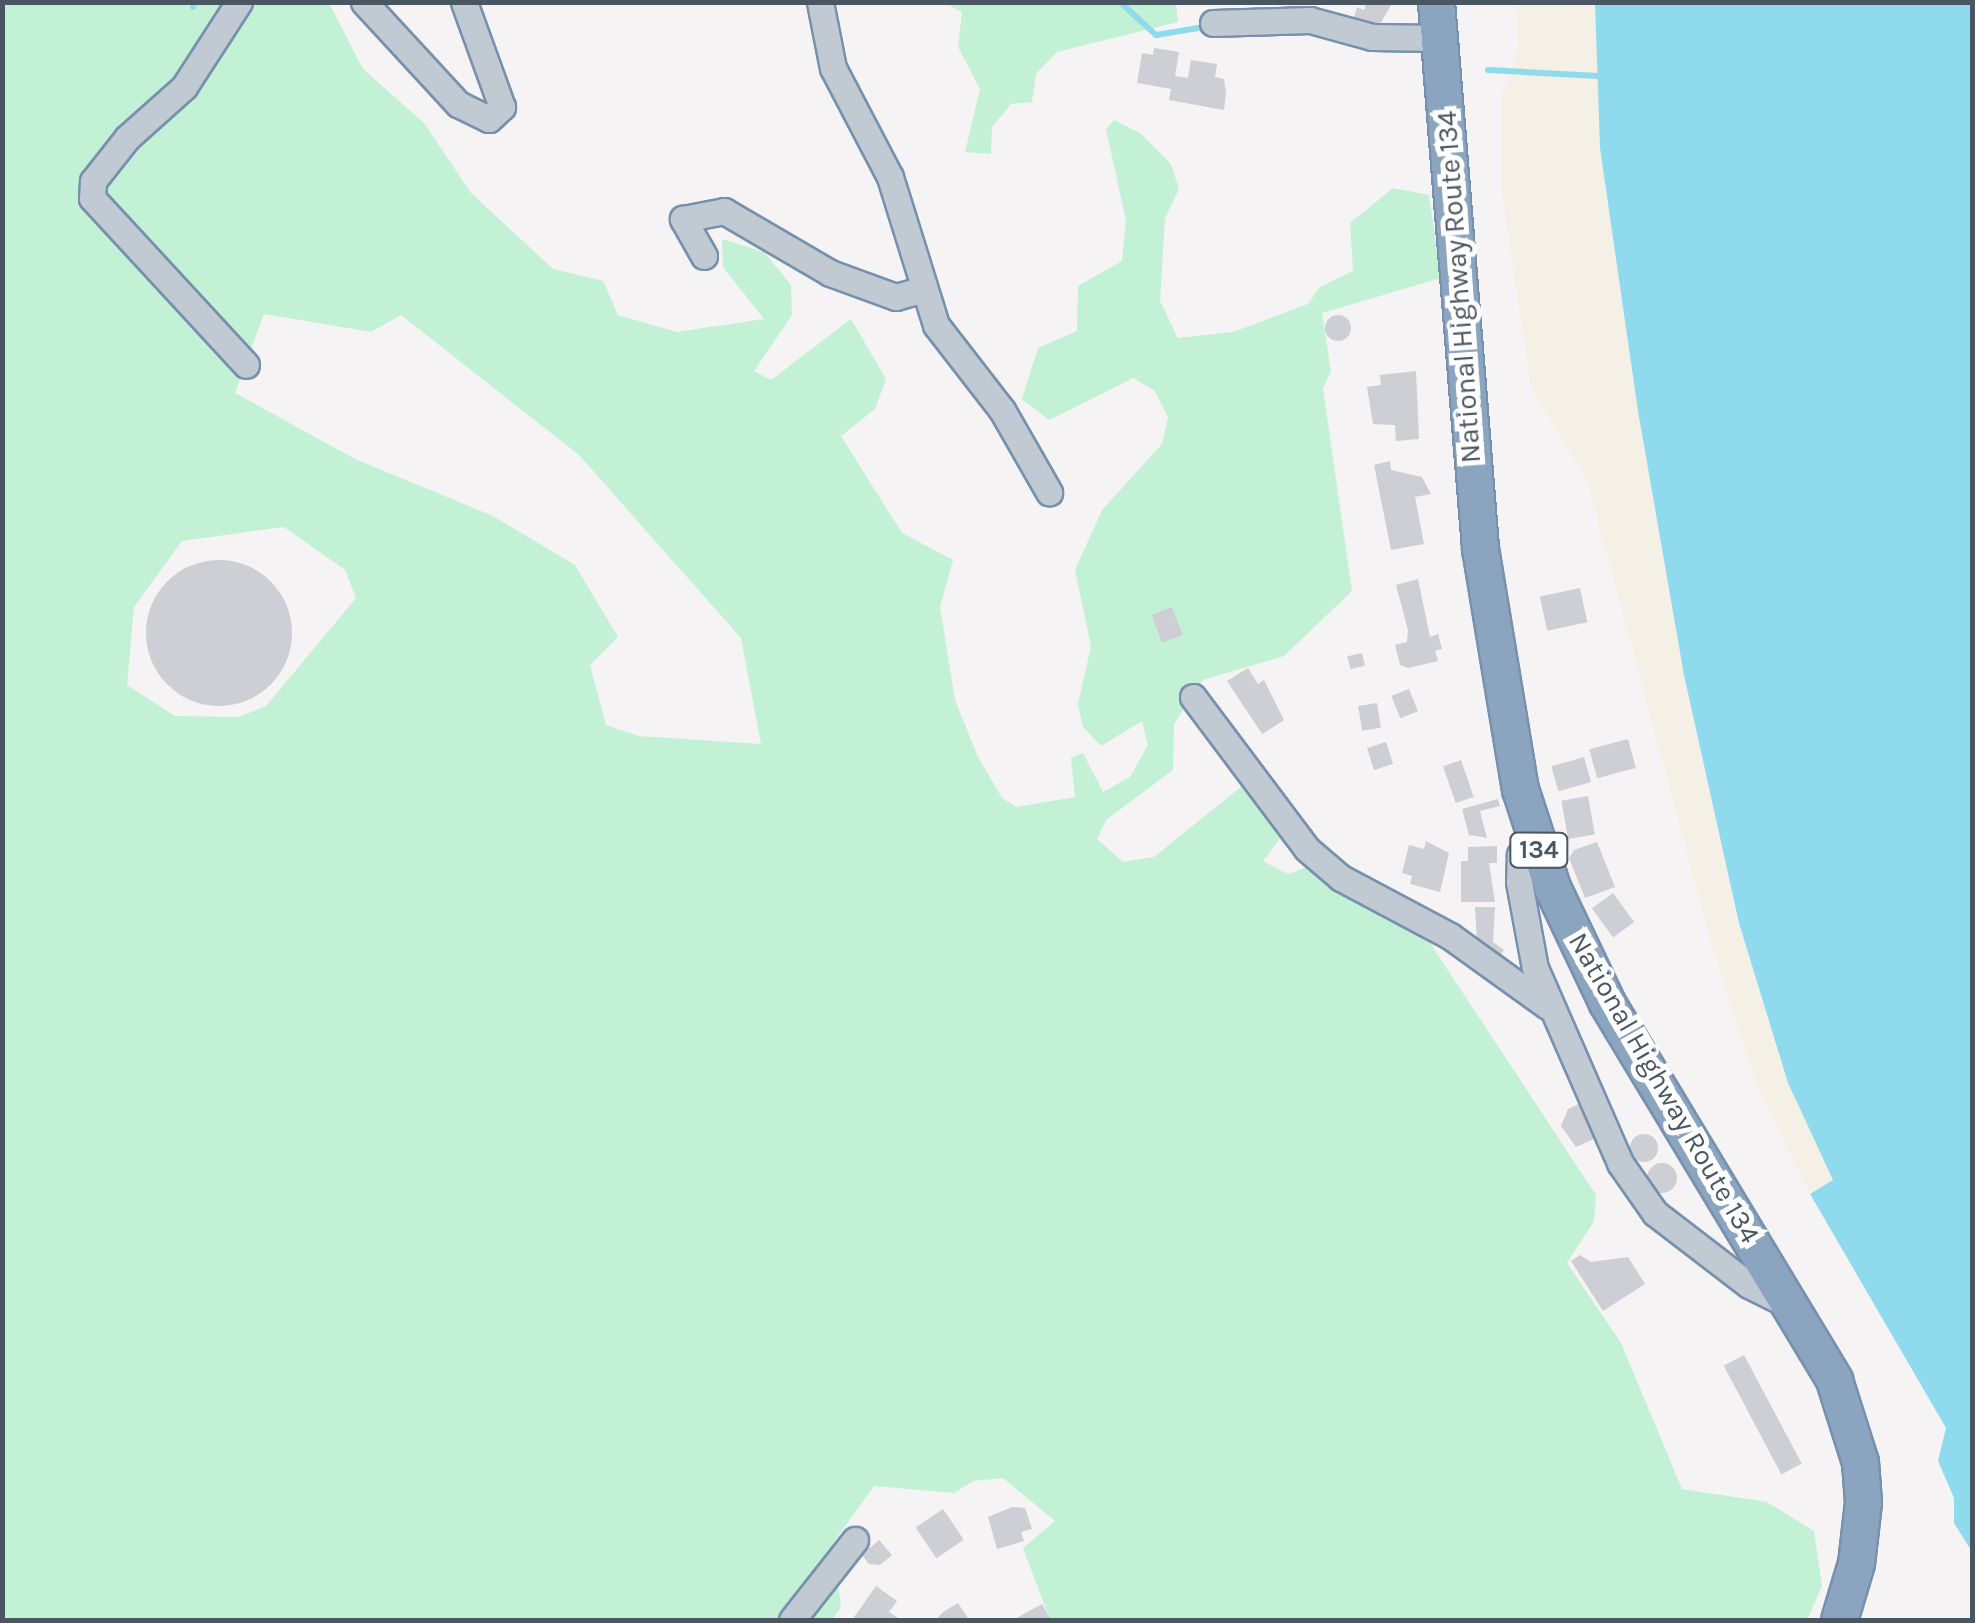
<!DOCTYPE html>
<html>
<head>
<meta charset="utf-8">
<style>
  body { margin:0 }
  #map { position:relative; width:1975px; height:1623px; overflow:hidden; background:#f5f3f3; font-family:Karla,sans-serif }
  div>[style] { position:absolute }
  .green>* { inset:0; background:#c3f1d5 }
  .sand>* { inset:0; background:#f5f0e5 }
  .water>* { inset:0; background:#90daee }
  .stream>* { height:6px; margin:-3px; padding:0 3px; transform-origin:3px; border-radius:3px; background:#90daee }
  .building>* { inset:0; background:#cdcfd5; transform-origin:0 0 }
  .round { border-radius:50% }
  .roads { filter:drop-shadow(2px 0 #7690ad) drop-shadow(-2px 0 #7690ad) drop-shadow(0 2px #7690ad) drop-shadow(0 -2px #7690ad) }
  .minor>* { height:25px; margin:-12.5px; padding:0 12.5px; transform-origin:12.5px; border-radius:12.5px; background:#c1cad2 }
  .highway>* { height:35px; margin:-17.5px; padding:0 17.5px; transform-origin:17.5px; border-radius:17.5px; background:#8ba5c1 }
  span { translate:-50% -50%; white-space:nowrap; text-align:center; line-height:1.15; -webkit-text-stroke:10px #fff; paint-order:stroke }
  .shield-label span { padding:2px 8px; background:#fff; border:2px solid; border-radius:8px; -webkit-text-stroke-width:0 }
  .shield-label { font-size:25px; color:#4a5661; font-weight:700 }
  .street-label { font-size:28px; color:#4a5661 }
  .frame { position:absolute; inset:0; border:5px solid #4a5661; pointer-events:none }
</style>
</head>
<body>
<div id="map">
  <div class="green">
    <div style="clip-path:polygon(evenodd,3px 3px,329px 3px,363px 69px,424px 123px,471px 193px,553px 269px,603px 281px,618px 315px,677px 332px,764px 319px,723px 267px,722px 239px,764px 252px,791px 285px,792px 315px,754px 371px,771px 380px,851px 319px,886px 379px,875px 409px,841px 436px,902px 533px,953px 560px,940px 607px,955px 700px,978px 757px,1002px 798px,1016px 807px,1075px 797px,1071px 758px,1083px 753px,1103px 792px,1130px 777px,1148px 745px,1142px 721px,1101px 746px,1083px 727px,1078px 704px,1091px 646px,1075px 570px,1102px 510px,1162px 444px,1168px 417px,1155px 391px,1133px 378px,1049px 420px,1022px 399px,1038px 348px,1077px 331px,1078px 286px,1122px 261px,1126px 221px,1106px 129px,1114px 120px,1140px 133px,1171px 164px,1179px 189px,1165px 218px,1160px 301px,1178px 338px,1233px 332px,1308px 304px,1320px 287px,1353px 271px,1350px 223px,1393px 188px,1429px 195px,1441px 278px,1322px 313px,1331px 372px,1323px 388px,1352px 591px,1284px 656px,1203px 680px,1174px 724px,1173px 770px,1106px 820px,1097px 839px,1123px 862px,1154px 857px,1247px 782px,1285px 832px,1263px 861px,1288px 874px,1312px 865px,1428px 940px,1596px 1195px,1594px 1221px,1567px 1263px,1621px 1343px,1682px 1489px,1767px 1502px,1814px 1531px,1822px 1586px,1807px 1620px,1050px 1620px,1023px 1548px,1055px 1521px,1003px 1478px,973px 1481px,954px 1493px,874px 1486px,833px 1543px,841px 1607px,832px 1620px,3px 1620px,3px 3px,264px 314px,371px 332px,401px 315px,579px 455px,741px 638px,761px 744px,638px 736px,606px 725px,590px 665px,618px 637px,575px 565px,493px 516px,355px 459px,235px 393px,264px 314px,3px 3px,284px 527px,345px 570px,356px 598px,266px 706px,239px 717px,175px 716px,127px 685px,134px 607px,182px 541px,284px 527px)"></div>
    <div style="clip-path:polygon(945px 3px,1176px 3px,1178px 22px,1057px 52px,1036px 74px,1032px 102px,1011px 104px,992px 127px,991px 154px,965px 152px,980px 89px,958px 47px,962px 12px)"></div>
  </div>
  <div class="sand">
    <div style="clip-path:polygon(1515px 3px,1596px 3px,1600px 148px,1684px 675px,1739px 923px,1785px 1076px,1834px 1180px,1810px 1194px,1757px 1087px,1710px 938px,1587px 480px,1531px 388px,1502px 192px,1501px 97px,1519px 49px)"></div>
  </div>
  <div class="water">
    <div style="clip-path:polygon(1595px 3px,1972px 3px,1972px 1552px,1954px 1523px,1954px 1498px,1938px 1461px,1946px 1428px,1810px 1194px,1833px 1180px,1788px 1083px,1739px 923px,1684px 675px,1638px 411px,1600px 148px)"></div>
  </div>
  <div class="stream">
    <div style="left:1120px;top:2px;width:49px;rotate:42.5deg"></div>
    <div style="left:1156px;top:35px;width:55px;rotate:-9.5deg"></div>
    <div style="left:193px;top:7px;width:5px;rotate:-68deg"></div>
    <div style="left:1488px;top:70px;width:110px;rotate:3.1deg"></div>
  </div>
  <div class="building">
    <div style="clip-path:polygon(1366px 2px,1393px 2px,1376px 31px,1352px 24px,1357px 7px,1364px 10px)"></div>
    <div style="clip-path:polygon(1154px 48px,1179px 52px,1175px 76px,1188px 78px,1191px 60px,1217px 64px,1215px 77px,1224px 79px,1226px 93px,1224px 110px,1169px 100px,1171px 89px,1137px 83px,1142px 53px,1153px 55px)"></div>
    <div class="round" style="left:1325px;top:315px;width:26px;height:26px"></div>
    <div style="clip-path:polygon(1416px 371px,1419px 439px,1396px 441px,1395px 425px,1373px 424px,1367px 387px,1381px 385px,1380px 375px)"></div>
    <div style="clip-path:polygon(1390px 461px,1391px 470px,1422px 477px,1431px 494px,1415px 497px,1424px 544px,1391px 550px,1374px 465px)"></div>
    <div class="round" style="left:146px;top:560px;width:146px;height:146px"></div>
    <div style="clip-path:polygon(1418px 579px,1430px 637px,1438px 634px,1442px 649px,1435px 651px,1438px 661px,1408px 668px,1400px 665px,1395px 645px,1407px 642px,1408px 630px,1396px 585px)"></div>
    <div style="left:1580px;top:588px;width:35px;height:41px;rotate:78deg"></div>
    <div style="left:1172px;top:607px;width:30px;height:22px;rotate:69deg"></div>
    <div style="left:1362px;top:653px;width:13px;height:15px;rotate:77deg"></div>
    <div style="clip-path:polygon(1248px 668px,1258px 684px,1264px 680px,1284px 720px,1262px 734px,1227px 681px)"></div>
    <div style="left:1409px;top:689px;width:24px;height:19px;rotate:68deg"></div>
    <div style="left:1377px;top:703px;width:25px;height:19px;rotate:81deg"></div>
    <div style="left:1628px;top:739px;width:30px;height:40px;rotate:75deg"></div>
    <div style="left:1386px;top:742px;width:23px;height:20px;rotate:72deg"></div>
    <div style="left:1584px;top:757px;width:26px;height:34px;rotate:74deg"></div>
    <div style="left:1461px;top:760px;width:39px;height:19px;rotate:71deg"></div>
    <div style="left:1588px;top:796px;width:39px;height:27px;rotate:80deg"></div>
    <div style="clip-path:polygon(1498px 799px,1500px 806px,1480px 811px,1487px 838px,1469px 835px,1462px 809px)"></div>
    <div style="clip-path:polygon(1426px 841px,1449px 853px,1440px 892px,1410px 884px,1412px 876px,1402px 873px,1409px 845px,1424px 849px)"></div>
    <div style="clip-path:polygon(1597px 842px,1615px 887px,1585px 898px,1569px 858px,1574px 850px)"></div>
    <div style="clip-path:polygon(1497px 846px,1497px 863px,1489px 863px,1495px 902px,1461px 902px,1461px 861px,1468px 861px,1468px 847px)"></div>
    <div style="left:1613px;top:893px;width:36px;height:26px;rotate:54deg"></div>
    <div style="clip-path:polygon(1475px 907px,1495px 907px,1493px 942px,1504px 950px,1497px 959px,1477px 944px)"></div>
    <div style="clip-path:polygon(1579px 1104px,1594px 1139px,1576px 1147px,1561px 1126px,1568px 1109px)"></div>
    <div class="round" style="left:1630px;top:1134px;width:28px;height:28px"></div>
    <div class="round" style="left:1647px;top:1163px;width:30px;height:30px"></div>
    <div style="clip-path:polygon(1580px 1255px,1591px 1262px,1628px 1257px,1645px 1284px,1603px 1311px,1571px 1261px)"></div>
    <div style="left:1744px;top:1355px;width:123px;height:23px;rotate:62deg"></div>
    <div style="clip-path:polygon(1012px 1507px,1025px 1508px,1032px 1529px,1021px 1532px,1024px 1541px,997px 1549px,988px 1517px)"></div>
    <div style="left:943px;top:1509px;width:37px;height:33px;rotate:56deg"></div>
    <div style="clip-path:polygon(879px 1540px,892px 1555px,880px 1565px,869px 1564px,862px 1555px)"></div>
    <div style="clip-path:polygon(876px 1586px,897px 1601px,889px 1612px,901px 1620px,852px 1620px)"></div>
    <div style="clip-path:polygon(958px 1603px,969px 1620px,936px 1620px,943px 1612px)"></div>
    <div style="clip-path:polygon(1042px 1604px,1051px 1620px,1013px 1620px)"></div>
  </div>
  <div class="roads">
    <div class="minor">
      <div style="left:239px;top:2px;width:101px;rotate:122.9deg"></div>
      <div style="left:184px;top:87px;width:76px;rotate:138.2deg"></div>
      <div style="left:127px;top:138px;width:55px;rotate:128.3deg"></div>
      <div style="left:93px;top:181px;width:17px;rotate:93deg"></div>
      <div style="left:92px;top:198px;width:227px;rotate:47.3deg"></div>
      <div style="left:364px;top:2px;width:139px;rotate:47.3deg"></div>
      <div style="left:458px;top:104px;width:34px;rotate:26deg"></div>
      <div style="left:489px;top:119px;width:18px;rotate:-43deg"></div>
      <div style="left:502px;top:107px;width:112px;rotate:-109.9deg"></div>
      <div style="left:820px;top:2px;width:67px;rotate:78.9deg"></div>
      <div style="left:833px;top:68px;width:123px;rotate:62.4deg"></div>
      <div style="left:890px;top:177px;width:155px;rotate:72.7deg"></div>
      <div style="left:936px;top:325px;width:108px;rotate:52.2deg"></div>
      <div style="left:1002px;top:410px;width:95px;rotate:60.2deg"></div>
      <div style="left:1213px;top:23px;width:97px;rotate:-1.8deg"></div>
      <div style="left:1310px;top:20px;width:64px;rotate:15.3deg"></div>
      <div style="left:1372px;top:37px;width:66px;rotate:0.9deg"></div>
      <div style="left:704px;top:256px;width:43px;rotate:-119.6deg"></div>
      <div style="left:683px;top:219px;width:42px;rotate:-11deg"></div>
      <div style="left:724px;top:211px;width:123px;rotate:30.3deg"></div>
      <div style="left:830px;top:273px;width:70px;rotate:20deg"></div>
      <div style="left:896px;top:297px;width:26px;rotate:-16deg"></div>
      <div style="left:1193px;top:697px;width:190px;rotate:53.1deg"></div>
      <div style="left:1307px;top:849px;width:45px;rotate:40.5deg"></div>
      <div style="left:1341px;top:878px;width:123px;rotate:28deg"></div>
      <div style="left:1450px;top:936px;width:120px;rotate:35.8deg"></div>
      <div style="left:1538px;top:847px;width:20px;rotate:156deg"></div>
      <div style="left:1520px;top:855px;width:27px;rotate:92deg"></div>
      <div style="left:1519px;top:882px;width:87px;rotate:79.5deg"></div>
      <div style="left:1535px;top:968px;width:213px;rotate:66.4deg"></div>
      <div style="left:1620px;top:1163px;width:61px;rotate:55deg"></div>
      <div style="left:1655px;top:1213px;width:118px;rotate:37.5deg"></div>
      <div style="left:1749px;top:1285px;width:45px;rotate:26.6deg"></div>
      <div style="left:792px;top:1620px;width:102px;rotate:-51.8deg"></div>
    </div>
    <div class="highway">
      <div style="left:1436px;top:2px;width:548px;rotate:85.39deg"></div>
      <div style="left:1480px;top:548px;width:244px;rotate:80.6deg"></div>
      <div style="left:1520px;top:789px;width:103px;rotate:71.9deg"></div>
      <div style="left:1552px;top:887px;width:128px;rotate:64.6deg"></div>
      <div style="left:1607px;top:1003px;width:440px;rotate:58.9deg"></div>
      <div style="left:1834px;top:1380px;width:86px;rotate:72.4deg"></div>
      <div style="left:1860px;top:1462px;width:40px;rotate:85.7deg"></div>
      <div style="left:1863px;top:1502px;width:61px;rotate:96.5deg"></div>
      <div style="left:1856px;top:1563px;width:59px;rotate:106.6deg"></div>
    </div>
  </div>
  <div class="shield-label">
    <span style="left:1539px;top:850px">134</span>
  </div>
  <div class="street-label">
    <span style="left:1459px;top:287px;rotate:-94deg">National Highway Route 134</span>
    <span style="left:1664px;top:1088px;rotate:60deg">National Highway Route 134</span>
  </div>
  <div class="frame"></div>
</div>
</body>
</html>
